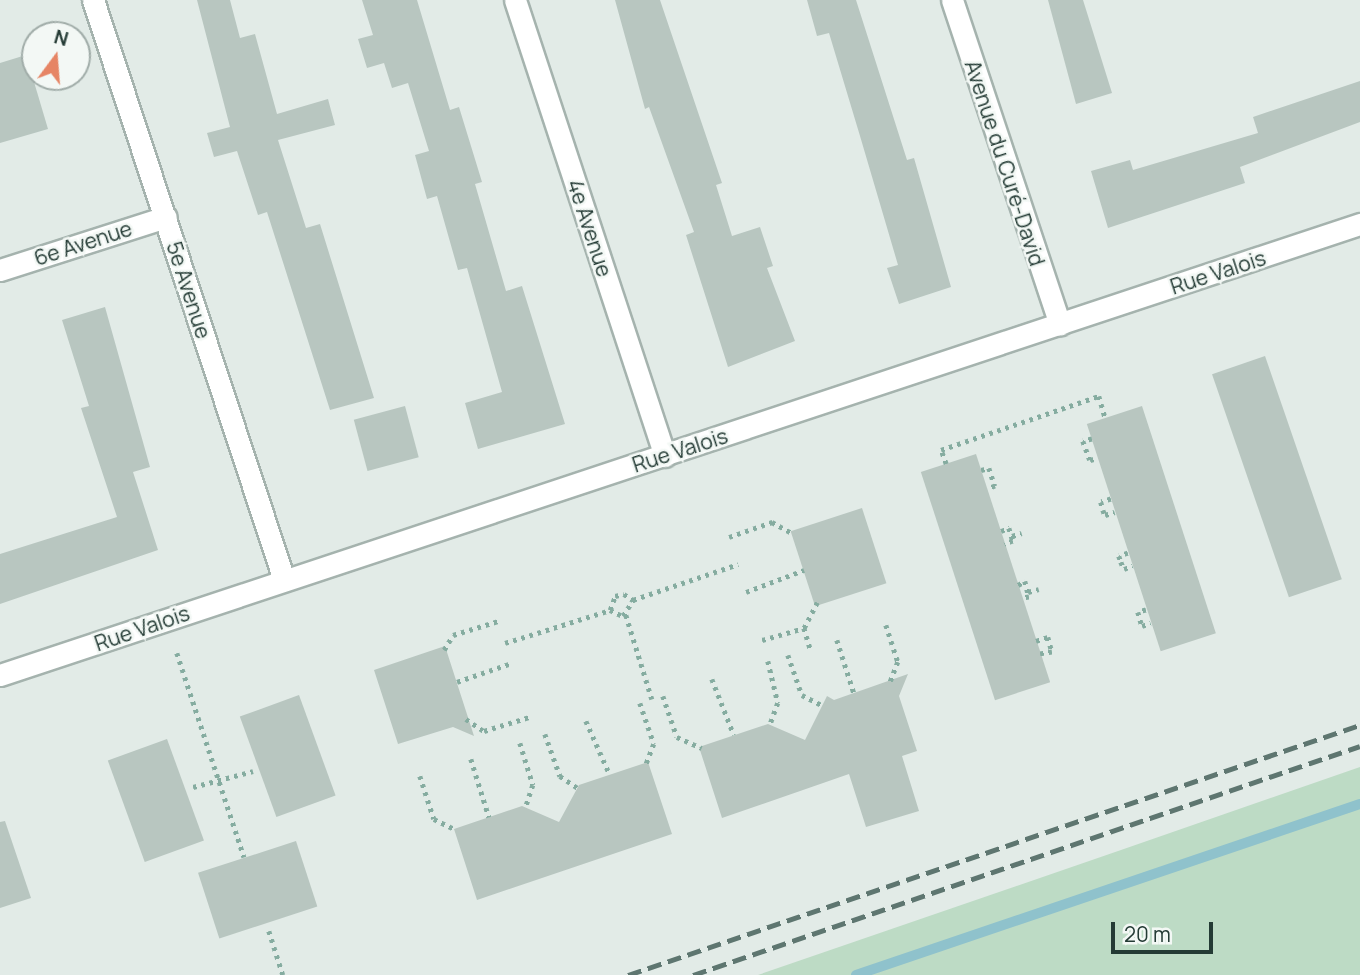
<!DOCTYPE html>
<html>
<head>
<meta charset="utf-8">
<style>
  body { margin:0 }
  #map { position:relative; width:1360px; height:975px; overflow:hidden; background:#e2ebe7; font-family:Manrope,sans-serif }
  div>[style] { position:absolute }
  .green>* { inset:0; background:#bddbc5 }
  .stream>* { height:10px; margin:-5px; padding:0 5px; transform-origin:5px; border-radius:5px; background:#8fc2cc }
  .building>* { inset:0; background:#b8c6c0; transform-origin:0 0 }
  .path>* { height:4.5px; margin-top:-2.25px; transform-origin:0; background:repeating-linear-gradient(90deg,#85aca0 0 3.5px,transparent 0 8.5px) }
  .roads { filter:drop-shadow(2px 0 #a5b3ae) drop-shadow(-2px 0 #a5b3ae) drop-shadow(0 2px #a5b3ae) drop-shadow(0 -2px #a5b3ae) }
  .minor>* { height:21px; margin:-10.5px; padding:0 10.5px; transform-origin:10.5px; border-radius:10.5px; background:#fff }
  .tertiary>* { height:21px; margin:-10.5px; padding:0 10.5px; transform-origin:10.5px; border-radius:10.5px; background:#fff }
  .rail>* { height:5px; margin-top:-2.5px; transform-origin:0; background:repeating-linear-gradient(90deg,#5e7670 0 14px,transparent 0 21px) }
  span { translate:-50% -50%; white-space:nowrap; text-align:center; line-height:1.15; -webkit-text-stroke:5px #f3f8f5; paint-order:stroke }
  .street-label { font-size:21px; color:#243b35 }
  .north { position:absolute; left:21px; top:21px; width:70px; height:70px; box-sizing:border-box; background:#f3f8f5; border:2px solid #a0aca8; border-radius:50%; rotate:16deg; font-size:19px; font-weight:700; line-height:28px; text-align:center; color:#243b35 }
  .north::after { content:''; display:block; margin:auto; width:24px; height:32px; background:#e68565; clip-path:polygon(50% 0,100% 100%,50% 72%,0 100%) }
  .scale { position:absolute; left:1111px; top:922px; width:102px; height:32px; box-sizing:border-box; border:4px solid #243b35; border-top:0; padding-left:9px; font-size:21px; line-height:24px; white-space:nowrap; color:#243b35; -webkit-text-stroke:5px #f3f8f5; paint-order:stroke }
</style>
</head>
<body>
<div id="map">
  <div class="green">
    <div style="clip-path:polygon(1360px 767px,1360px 975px,758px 975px,1121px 850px)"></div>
  </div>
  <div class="stream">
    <div style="left:856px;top:975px;width:532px;rotate:-18.74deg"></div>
  </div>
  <div class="building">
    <div style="clip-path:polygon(197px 0,230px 0,240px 38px,255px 34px,277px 114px,328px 99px,335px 125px,278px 140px,306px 228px,320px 224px,374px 398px,330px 410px,267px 212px,258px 215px,237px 151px,214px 157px,207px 133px,230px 127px)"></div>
    <div style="clip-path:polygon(362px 0,417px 0,450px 110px,459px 107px,482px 182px,475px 184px,506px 291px,522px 286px,565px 424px,478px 449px,465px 403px,502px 392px,467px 268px,458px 270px,437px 196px,427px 199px,415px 155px,429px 151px,408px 83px,392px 88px,384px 63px,367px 68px,358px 39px,373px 35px)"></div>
    <div style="clip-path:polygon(615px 0,660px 0,722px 183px,716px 185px,732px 236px,760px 227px,773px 266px,767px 268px,795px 341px,728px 367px,686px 235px,694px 232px,649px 107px,645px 109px)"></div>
    <div style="clip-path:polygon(807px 0,856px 0,907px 160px,914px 158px,951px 287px,899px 304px,887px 268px,898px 265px,860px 136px,829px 33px,817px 36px)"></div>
    <div style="clip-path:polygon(1048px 0,1083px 0,1112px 93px,1076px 104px)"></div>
    <div style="clip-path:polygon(26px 55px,48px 129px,0 143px,0 63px)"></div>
    <div style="clip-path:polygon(1360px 81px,1360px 122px,1240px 167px,1245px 183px,1108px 228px,1091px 171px,1130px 160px,1133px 170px,1258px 133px,1253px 117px)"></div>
    <div style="clip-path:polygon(105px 307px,150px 467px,133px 472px,158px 550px,0 604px,0 554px,117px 517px,81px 408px,89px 406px,62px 320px)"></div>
    <div style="left:1265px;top:356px;width:236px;height:56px;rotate:71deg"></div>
    <div style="left:405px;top:406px;width:53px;height:53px;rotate:75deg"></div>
    <div style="left:1142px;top:406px;width:239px;height:58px;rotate:72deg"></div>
    <div style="left:976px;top:454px;width:240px;height:58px;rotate:72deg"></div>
    <div style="left:862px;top:508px;width:79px;height:75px;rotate:72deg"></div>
    <div style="clip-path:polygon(445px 646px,474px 736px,453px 727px,398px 744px,374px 670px)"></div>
    <div style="clip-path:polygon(908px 674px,899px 696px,917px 751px,902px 756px,919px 811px,866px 827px,849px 774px,722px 818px,699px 747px,768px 724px,805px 740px,827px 696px,834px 700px)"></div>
    <div style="left:299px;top:695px;width:107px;height:63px;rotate:70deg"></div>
    <div style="left:167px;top:739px;width:108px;height:63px;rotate:70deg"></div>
    <div style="clip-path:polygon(648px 762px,672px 834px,477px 900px,454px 829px,522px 806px,559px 822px,579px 785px)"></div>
    <div style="clip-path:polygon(5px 821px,31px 898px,0 908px,0 822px)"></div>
    <div style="left:296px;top:841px;width:69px;height:103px;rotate:72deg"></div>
  </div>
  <div class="path">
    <div style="left:1092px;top:439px;width:9px;rotate:167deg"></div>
    <div style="left:1083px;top:441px;width:20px;rotate:70deg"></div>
    <div style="left:1090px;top:460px;width:8px;rotate:-14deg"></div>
    <div style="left:946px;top:464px;width:15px;rotate:-110deg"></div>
    <div style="left:941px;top:450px;width:167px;rotate:-18.9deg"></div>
    <div style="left:1099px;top:396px;width:22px;rotate:74deg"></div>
    <div style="left:981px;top:470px;width:8px;rotate:-14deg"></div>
    <div style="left:989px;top:468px;width:19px;rotate:72deg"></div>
    <div style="left:995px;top:486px;width:8px;rotate:157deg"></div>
    <div style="left:1111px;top:499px;width:10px;rotate:163deg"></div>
    <div style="left:1101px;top:502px;width:8px;rotate:76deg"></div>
    <div style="left:1103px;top:510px;width:5px;rotate:68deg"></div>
    <div style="left:1105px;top:515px;width:10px;rotate:-17deg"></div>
    <div style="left:1001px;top:531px;width:9px;rotate:-21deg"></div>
    <div style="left:1009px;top:528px;width:14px;rotate:73deg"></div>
    <div style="left:1013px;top:541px;width:9px;rotate:159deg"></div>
    <div style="left:1012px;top:536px;width:10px;rotate:-17deg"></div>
    <div style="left:729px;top:537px;width:46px;rotate:-19.2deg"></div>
    <div style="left:772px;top:522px;width:25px;rotate:29deg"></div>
    <div style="left:1128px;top:553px;width:9px;rotate:162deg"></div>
    <div style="left:1119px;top:556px;width:6px;rotate:72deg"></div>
    <div style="left:1121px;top:562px;width:8px;rotate:67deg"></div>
    <div style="left:1124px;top:569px;width:9px;rotate:-21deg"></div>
    <div style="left:1018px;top:585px;width:8px;rotate:-30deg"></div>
    <div style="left:1025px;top:581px;width:16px;rotate:76deg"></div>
    <div style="left:1029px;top:597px;width:7px;rotate:172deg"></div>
    <div style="left:746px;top:592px;width:62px;rotate:-20.8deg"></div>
    <div style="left:1028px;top:592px;width:11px;rotate:-15deg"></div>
    <div style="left:610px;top:610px;width:15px;rotate:-70deg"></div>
    <div style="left:615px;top:596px;width:9px;rotate:-13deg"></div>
    <div style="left:624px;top:594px;width:11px;rotate:34deg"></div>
    <div style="left:1146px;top:610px;width:8px;rotate:166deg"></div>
    <div style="left:1138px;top:612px;width:15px;rotate:74deg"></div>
    <div style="left:1142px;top:626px;width:9px;rotate:-18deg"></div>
    <div style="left:626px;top:615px;width:88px;rotate:72.8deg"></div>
    <div style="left:886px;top:625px;width:39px;rotate:72deg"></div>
    <div style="left:898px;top:662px;width:22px;rotate:111deg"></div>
    <div style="left:804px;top:628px;width:29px;rotate:-63deg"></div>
    <div style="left:762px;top:640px;width:44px;rotate:-15.9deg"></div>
    <div style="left:804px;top:628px;width:21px;rotate:73deg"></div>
    <div style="left:837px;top:640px;width:56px;rotate:72.2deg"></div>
    <div style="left:1036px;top:641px;width:13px;rotate:-18deg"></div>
    <div style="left:1048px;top:637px;width:16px;rotate:75deg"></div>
    <div style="left:1052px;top:652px;width:12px;rotate:171deg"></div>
    <div style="left:505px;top:643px;width:110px;rotate:-17.4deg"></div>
    <div style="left:610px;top:610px;width:14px;rotate:25deg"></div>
    <div style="left:623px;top:616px;width:19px;rotate:-58deg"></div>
    <div style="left:633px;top:600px;width:111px;rotate:-18.9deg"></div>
    <div style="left:444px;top:650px;width:17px;rotate:-59deg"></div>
    <div style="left:453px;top:635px;width:47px;rotate:-17.3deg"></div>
    <div style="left:177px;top:653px;width:215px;rotate:71.8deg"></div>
    <div style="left:788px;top:655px;width:42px;rotate:70.7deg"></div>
    <div style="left:802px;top:695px;width:22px;rotate:27deg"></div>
    <div style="left:768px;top:661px;width:43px;rotate:76.6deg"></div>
    <div style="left:778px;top:703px;width:23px;rotate:110deg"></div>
    <div style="left:712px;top:679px;width:60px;rotate:68.6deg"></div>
    <div style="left:457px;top:682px;width:58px;rotate:-19.1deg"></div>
    <div style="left:663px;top:696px;width:43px;rotate:71.1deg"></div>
    <div style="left:677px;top:737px;width:27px;rotate:24deg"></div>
    <div style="left:640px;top:703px;width:43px;rotate:71.1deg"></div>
    <div style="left:654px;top:744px;width:22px;rotate:111deg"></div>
    <div style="left:466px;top:719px;width:22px;rotate:34deg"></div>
    <div style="left:484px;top:731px;width:47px;rotate:-17.3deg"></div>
    <div style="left:586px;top:721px;width:59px;rotate:66deg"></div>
    <div style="left:545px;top:734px;width:45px;rotate:70.3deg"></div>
    <div style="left:560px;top:776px;width:22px;rotate:34deg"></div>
    <div style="left:520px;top:743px;width:44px;rotate:72.8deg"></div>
    <div style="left:533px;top:785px;width:23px;rotate:108deg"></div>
    <div style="left:471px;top:759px;width:61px;rotate:72.8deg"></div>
    <div style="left:420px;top:776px;width:45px;rotate:72deg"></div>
    <div style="left:434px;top:819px;width:25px;rotate:26deg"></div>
    <div style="left:193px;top:787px;width:62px;rotate:-14.9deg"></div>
    <div style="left:269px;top:931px;width:46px;rotate:72.3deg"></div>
  </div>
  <div class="roads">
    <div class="minor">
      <div style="left:93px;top:0;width:611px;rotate:71.77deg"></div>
      <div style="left:515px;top:0;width:480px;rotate:71.8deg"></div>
      <div style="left:952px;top:0;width:342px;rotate:71.6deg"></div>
      <div style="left:0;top:270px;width:174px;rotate:-17.7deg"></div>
    </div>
    <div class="tertiary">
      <div style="left:0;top:675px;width:1433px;rotate:-18.35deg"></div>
    </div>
  </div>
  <div class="rail">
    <div style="left:628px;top:975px;width:774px;rotate:-18.86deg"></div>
    <div style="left:693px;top:975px;width:705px;rotate:-18.95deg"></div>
  </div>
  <div class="street-label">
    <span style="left:1005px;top:163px;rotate:72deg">Avenue du Curé-David</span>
    <span style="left:590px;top:228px;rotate:72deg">4e Avenue</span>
    <span style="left:83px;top:243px;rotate:-18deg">6e Avenue</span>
    <span style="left:1218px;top:272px;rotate:-18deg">Rue Valois</span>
    <span style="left:189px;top:290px;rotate:72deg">5e Avenue</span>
    <span style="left:680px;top:450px;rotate:-18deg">Rue Valois</span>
    <span style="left:142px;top:628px;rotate:-19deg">Rue Valois</span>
  </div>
  <div class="north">N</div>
  <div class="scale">20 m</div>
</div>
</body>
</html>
